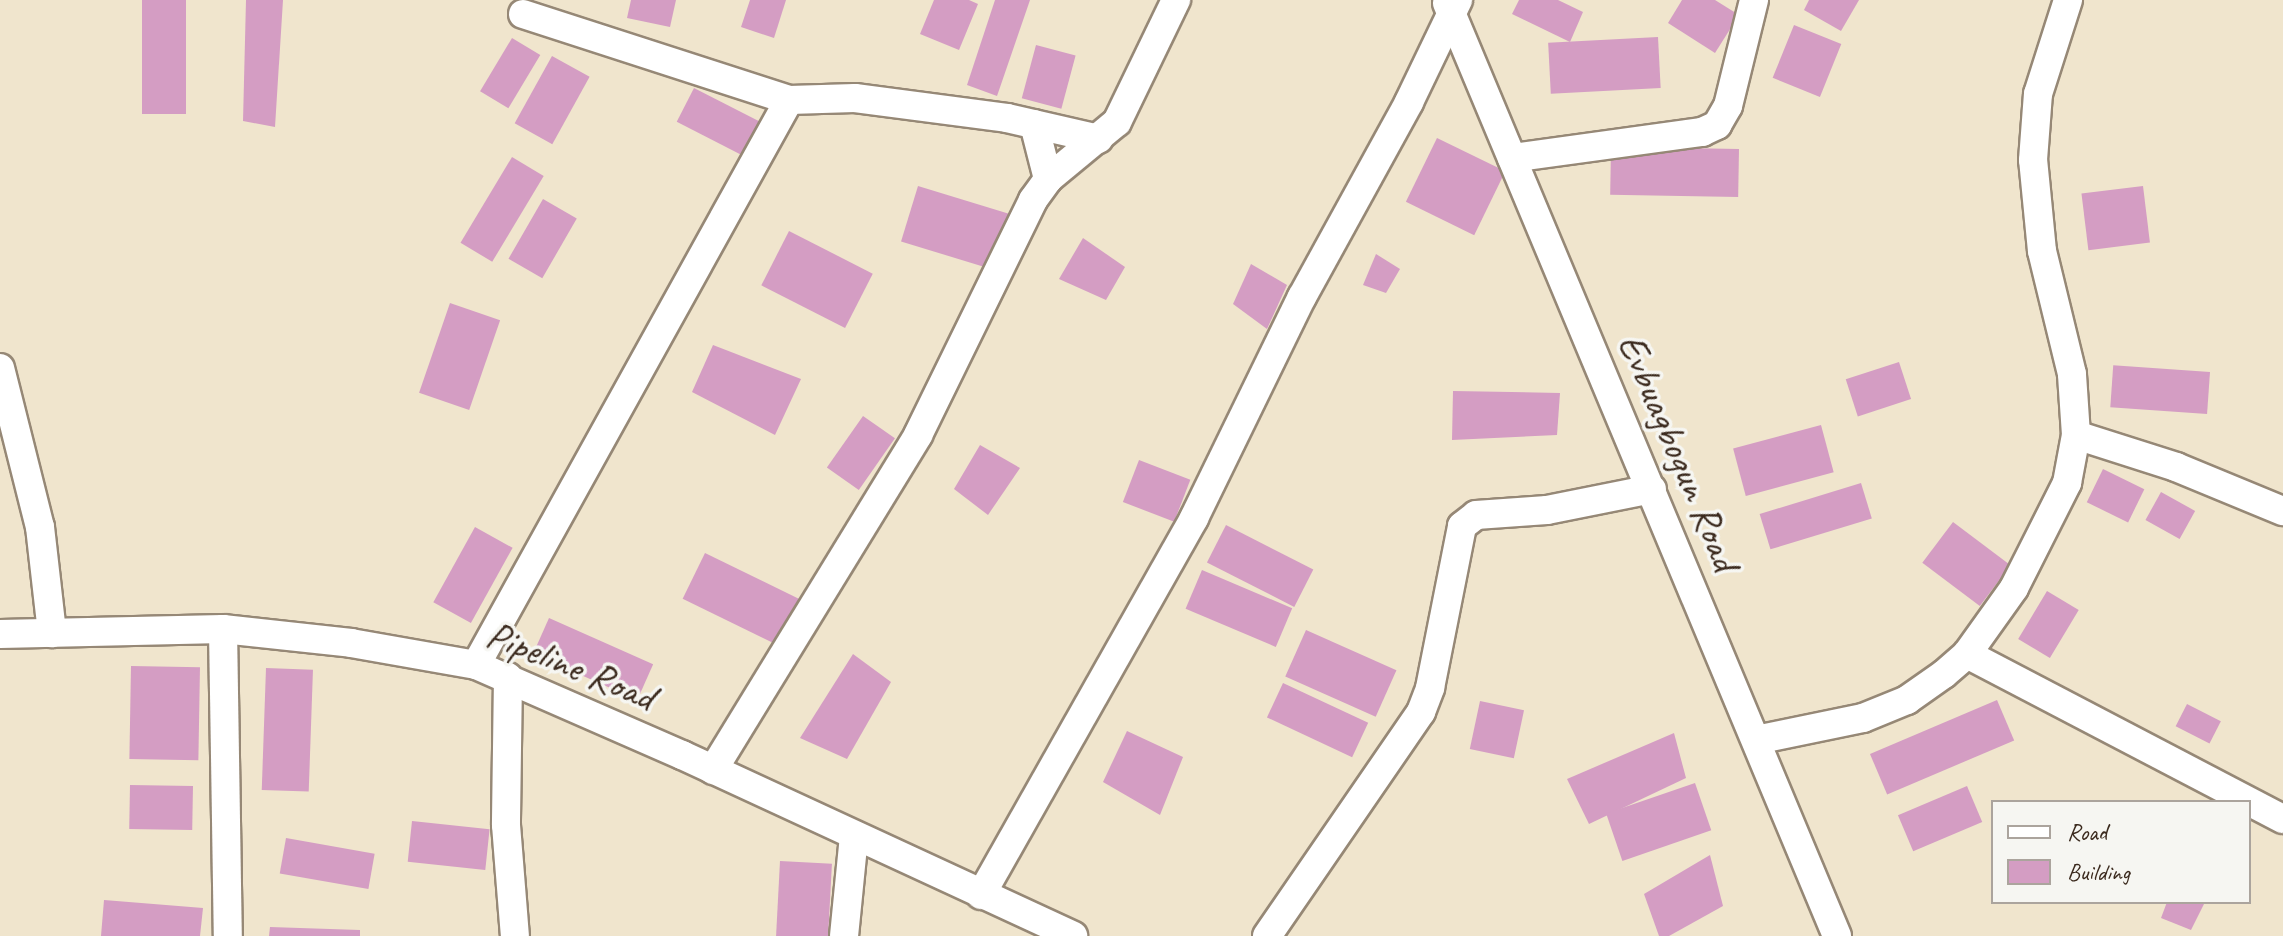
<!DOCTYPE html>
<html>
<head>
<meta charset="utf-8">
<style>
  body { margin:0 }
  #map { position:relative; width:2283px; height:936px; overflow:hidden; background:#f0e5cd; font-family:Caveat,sans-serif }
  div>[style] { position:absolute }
  .building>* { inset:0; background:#d49dc3; transform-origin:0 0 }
  .roads { filter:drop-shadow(2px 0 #968876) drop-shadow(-2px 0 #968876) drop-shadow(0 2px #968876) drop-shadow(0 -2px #968876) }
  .minor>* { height:28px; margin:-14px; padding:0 14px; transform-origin:14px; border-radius:14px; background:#fff }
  span { translate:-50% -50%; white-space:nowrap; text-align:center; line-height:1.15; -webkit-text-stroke:7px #f6f6f2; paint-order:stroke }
  .street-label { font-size:40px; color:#3b2a1e }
  .legend { position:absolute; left:1991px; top:800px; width:260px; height:104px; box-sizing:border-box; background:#f6f6f2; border:2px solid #aba49d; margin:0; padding:10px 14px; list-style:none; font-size:24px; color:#3b2a1e }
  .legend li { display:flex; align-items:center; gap:16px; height:40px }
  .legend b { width:40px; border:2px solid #aba49d }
</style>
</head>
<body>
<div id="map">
  <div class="building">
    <div style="left:142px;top:0;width:44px;height:114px"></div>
    <div style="clip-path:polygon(246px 0,283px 0,275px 127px,243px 121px)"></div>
    <div style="clip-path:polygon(631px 0,676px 0,670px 27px,627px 18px)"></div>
    <div style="clip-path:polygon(750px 0,786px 0,774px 38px,741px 27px)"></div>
    <div style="clip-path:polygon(934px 0,969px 0,978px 4px,959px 50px,920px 34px)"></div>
    <div style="clip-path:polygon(995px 0,1030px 0,997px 96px,967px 85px)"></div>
    <div style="clip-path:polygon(1519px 0,1558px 0,1583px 12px,1570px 42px,1512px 14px)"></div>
    <div style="clip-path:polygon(1682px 0,1715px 0,1739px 15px,1715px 53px,1668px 23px)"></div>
    <div style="clip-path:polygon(1809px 0,1859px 0,1841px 31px,1804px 10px)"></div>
    <div style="left:1794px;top:25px;width:51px;height:57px;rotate:22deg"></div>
    <div style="left:1658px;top:37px;width:51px;height:110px;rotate:87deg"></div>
    <div style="left:512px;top:38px;width:33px;height:62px;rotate:31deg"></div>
    <div style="left:1036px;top:45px;width:41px;height:55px;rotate:15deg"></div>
    <div style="left:552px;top:56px;width:43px;height:77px;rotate:29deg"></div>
    <div style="left:694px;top:88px;width:81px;height:38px;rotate:27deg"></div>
    <div style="left:1437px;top:138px;width:76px;height:71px;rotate:26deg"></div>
    <div style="left:1739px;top:149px;width:48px;height:128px;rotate:91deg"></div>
    <div style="left:512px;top:157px;width:37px;height:100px;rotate:31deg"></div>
    <div style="left:918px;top:186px;width:101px;height:58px;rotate:17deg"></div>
    <div style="left:2143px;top:186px;width:57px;height:62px;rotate:83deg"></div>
    <div style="left:543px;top:199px;width:39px;height:69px;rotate:30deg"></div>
    <div style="left:789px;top:231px;width:94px;height:61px;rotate:27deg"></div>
    <div style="clip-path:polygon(1083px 238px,1125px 267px,1106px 300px,1059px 279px)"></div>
    <div style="clip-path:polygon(1376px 254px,1400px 269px,1386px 293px,1363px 285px)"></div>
    <div style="clip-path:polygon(1251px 264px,1287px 285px,1267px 329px,1233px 304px)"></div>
    <div style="left:450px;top:303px;width:53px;height:95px;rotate:19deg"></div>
    <div style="clip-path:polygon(713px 345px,801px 379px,775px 435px,692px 392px)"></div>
    <div style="left:1899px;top:362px;width:39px;height:56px;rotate:72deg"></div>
    <div style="left:2210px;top:372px;width:42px;height:97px;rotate:94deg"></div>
    <div style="clip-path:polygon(1453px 391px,1560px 393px,1557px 435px,1452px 440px)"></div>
    <div style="left:863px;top:416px;width:39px;height:63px;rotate:35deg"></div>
    <div style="left:1821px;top:425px;width:49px;height:91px;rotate:75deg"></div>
    <div style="clip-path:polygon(980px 445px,1020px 468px,988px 515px,954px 489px)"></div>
    <div style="left:1139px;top:460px;width:55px;height:45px;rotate:21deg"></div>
    <div style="left:2103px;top:469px;width:46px;height:37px;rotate:26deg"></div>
    <div style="left:1861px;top:483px;width:37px;height:106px;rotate:73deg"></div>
    <div style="left:2161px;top:492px;width:39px;height:32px;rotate:29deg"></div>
    <div style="left:1953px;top:522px;width:72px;height:51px;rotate:37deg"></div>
    <div style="left:1226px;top:525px;width:98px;height:42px;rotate:27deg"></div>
    <div style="left:475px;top:527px;width:43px;height:86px;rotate:29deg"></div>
    <div style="left:705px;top:553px;width:110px;height:51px;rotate:26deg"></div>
    <div style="left:1202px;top:570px;width:98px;height:42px;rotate:23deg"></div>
    <div style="left:2047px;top:591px;width:37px;height:56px;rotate:31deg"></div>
    <div style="left:549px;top:618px;width:114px;height:39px;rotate:24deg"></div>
    <div style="left:1306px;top:630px;width:99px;height:51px;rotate:24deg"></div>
    <div style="clip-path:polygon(853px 654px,891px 682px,847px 759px,800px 738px)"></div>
    <div style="left:131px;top:666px;width:69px;height:93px;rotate:1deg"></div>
    <div style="left:266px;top:668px;width:47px;height:122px;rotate:2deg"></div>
    <div style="left:1283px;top:683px;width:94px;height:38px;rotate:25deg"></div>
    <div style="left:1997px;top:700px;width:44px;height:138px;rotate:67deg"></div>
    <div style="left:1480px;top:701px;width:45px;height:49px;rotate:12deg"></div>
    <div style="left:2187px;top:704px;width:38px;height:25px;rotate:27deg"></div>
    <div style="clip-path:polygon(1127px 731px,1183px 757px,1160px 815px,1103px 782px)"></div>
    <div style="clip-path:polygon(1674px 733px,1686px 778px,1589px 824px,1567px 779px)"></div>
    <div style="left:1695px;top:783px;width:50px;height:94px;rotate:71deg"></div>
    <div style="left:130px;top:785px;width:63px;height:44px;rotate:1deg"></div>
    <div style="left:1967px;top:786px;width:39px;height:75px;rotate:67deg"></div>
    <div style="left:412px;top:821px;width:78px;height:41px;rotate:6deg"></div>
    <div style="left:286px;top:838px;width:90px;height:36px;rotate:10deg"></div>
    <div style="clip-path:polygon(1710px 855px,1723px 906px,1669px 936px,1659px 936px,1644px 894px)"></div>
    <div style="left:780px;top:861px;width:52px;height:75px;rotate:3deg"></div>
    <div style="clip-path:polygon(104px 900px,203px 908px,200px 936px,101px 936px)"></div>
    <div style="clip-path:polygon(2167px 902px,2205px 902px,2191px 930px,2161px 918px)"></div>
    <div style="clip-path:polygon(270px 927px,360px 930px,360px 936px,269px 936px)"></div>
  </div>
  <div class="roads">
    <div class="minor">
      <div style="left:1447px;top:3px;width:1011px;rotate:67.31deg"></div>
      <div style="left:523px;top:14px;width:280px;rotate:17.9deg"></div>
      <div style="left:789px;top:100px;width:66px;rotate:-1.7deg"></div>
      <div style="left:855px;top:98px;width:153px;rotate:7.5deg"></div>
      <div style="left:1007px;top:118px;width:94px;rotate:12.9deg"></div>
      <div style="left:1034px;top:124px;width:57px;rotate:75.7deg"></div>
      <div style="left:1512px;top:158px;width:192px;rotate:-7.8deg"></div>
      <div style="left:1702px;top:132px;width:17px;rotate:-25deg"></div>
      <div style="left:1717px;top:125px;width:22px;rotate:-60deg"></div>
      <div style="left:1728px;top:106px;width:109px;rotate:-76.2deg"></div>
      <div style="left:0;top:368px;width:164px;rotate:75.9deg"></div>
      <div style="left:40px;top:527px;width:107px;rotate:83.5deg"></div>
      <div style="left:2076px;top:435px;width:105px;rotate:17.7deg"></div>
      <div style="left:2176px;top:467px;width:116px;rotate:22.4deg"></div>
      <div style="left:223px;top:629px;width:307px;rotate:89.1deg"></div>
      <div style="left:0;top:634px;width:223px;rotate:-1.3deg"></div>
      <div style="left:223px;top:629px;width:129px;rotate:6.2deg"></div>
      <div style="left:351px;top:643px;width:127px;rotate:10deg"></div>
      <div style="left:476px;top:665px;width:225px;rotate:23.6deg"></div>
      <div style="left:682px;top:755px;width:431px;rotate:24.8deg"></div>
      <div style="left:1967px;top:654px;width:356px;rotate:27.6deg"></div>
      <div style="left:476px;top:665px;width:646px;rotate:-61.01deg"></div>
      <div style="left:508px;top:677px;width:148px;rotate:90.8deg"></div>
      <div style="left:506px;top:825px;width:111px;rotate:85.4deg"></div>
      <div style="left:1756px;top:740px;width:109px;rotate:-11.6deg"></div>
      <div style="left:1863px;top:718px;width:48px;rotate:-22.2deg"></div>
      <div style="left:1907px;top:700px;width:45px;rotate:-35.1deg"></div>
      <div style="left:1944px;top:674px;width:30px;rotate:-41deg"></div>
      <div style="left:1967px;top:654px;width:81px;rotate:-54.5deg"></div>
      <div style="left:2014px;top:588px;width:118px;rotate:-63.2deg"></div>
      <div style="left:2067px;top:483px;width:49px;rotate:-79.4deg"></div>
      <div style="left:2076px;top:435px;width:61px;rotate:-93.8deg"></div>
      <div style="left:2072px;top:374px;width:127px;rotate:-103.7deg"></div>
      <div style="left:2042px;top:251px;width:91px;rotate:-95.6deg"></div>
      <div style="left:2033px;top:160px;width:66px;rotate:-85.7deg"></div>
      <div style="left:2038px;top:94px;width:99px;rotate:-72.3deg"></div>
      <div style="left:713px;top:770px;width:393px;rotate:-58.5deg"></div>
      <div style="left:918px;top:435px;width:262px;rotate:-63.9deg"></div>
      <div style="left:1033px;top:200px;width:26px;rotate:-54deg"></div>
      <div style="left:1048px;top:179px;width:89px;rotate:-39.6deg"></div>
      <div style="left:1117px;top:122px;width:136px;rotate:-64.2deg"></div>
      <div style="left:981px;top:895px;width:433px;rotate:-60.5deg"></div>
      <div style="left:1194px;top:518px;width:246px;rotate:-64deg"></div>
      <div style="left:1302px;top:297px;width:222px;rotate:-61.2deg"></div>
      <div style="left:1409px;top:102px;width:113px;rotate:-64.3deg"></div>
      <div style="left:844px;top:936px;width:101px;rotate:-84.3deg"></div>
      <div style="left:1267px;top:936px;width:272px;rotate:-55.5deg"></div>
      <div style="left:1421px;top:712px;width:26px;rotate:-69deg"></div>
      <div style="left:1430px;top:688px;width:165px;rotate:-78.8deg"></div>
      <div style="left:1462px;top:526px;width:18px;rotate:-38deg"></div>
      <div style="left:1476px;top:515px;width:71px;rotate:-4deg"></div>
      <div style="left:1547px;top:510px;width:107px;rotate:-11.3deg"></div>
    </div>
  </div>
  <div class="street-label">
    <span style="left:1679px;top:452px;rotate:67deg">Evbuagbogun Road</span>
    <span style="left:571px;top:665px;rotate:22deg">Pipeline Road</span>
  </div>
  <ul class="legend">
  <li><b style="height:10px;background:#fff"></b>Road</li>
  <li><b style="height:22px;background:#d49dc3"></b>Building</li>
  </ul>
</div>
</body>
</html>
